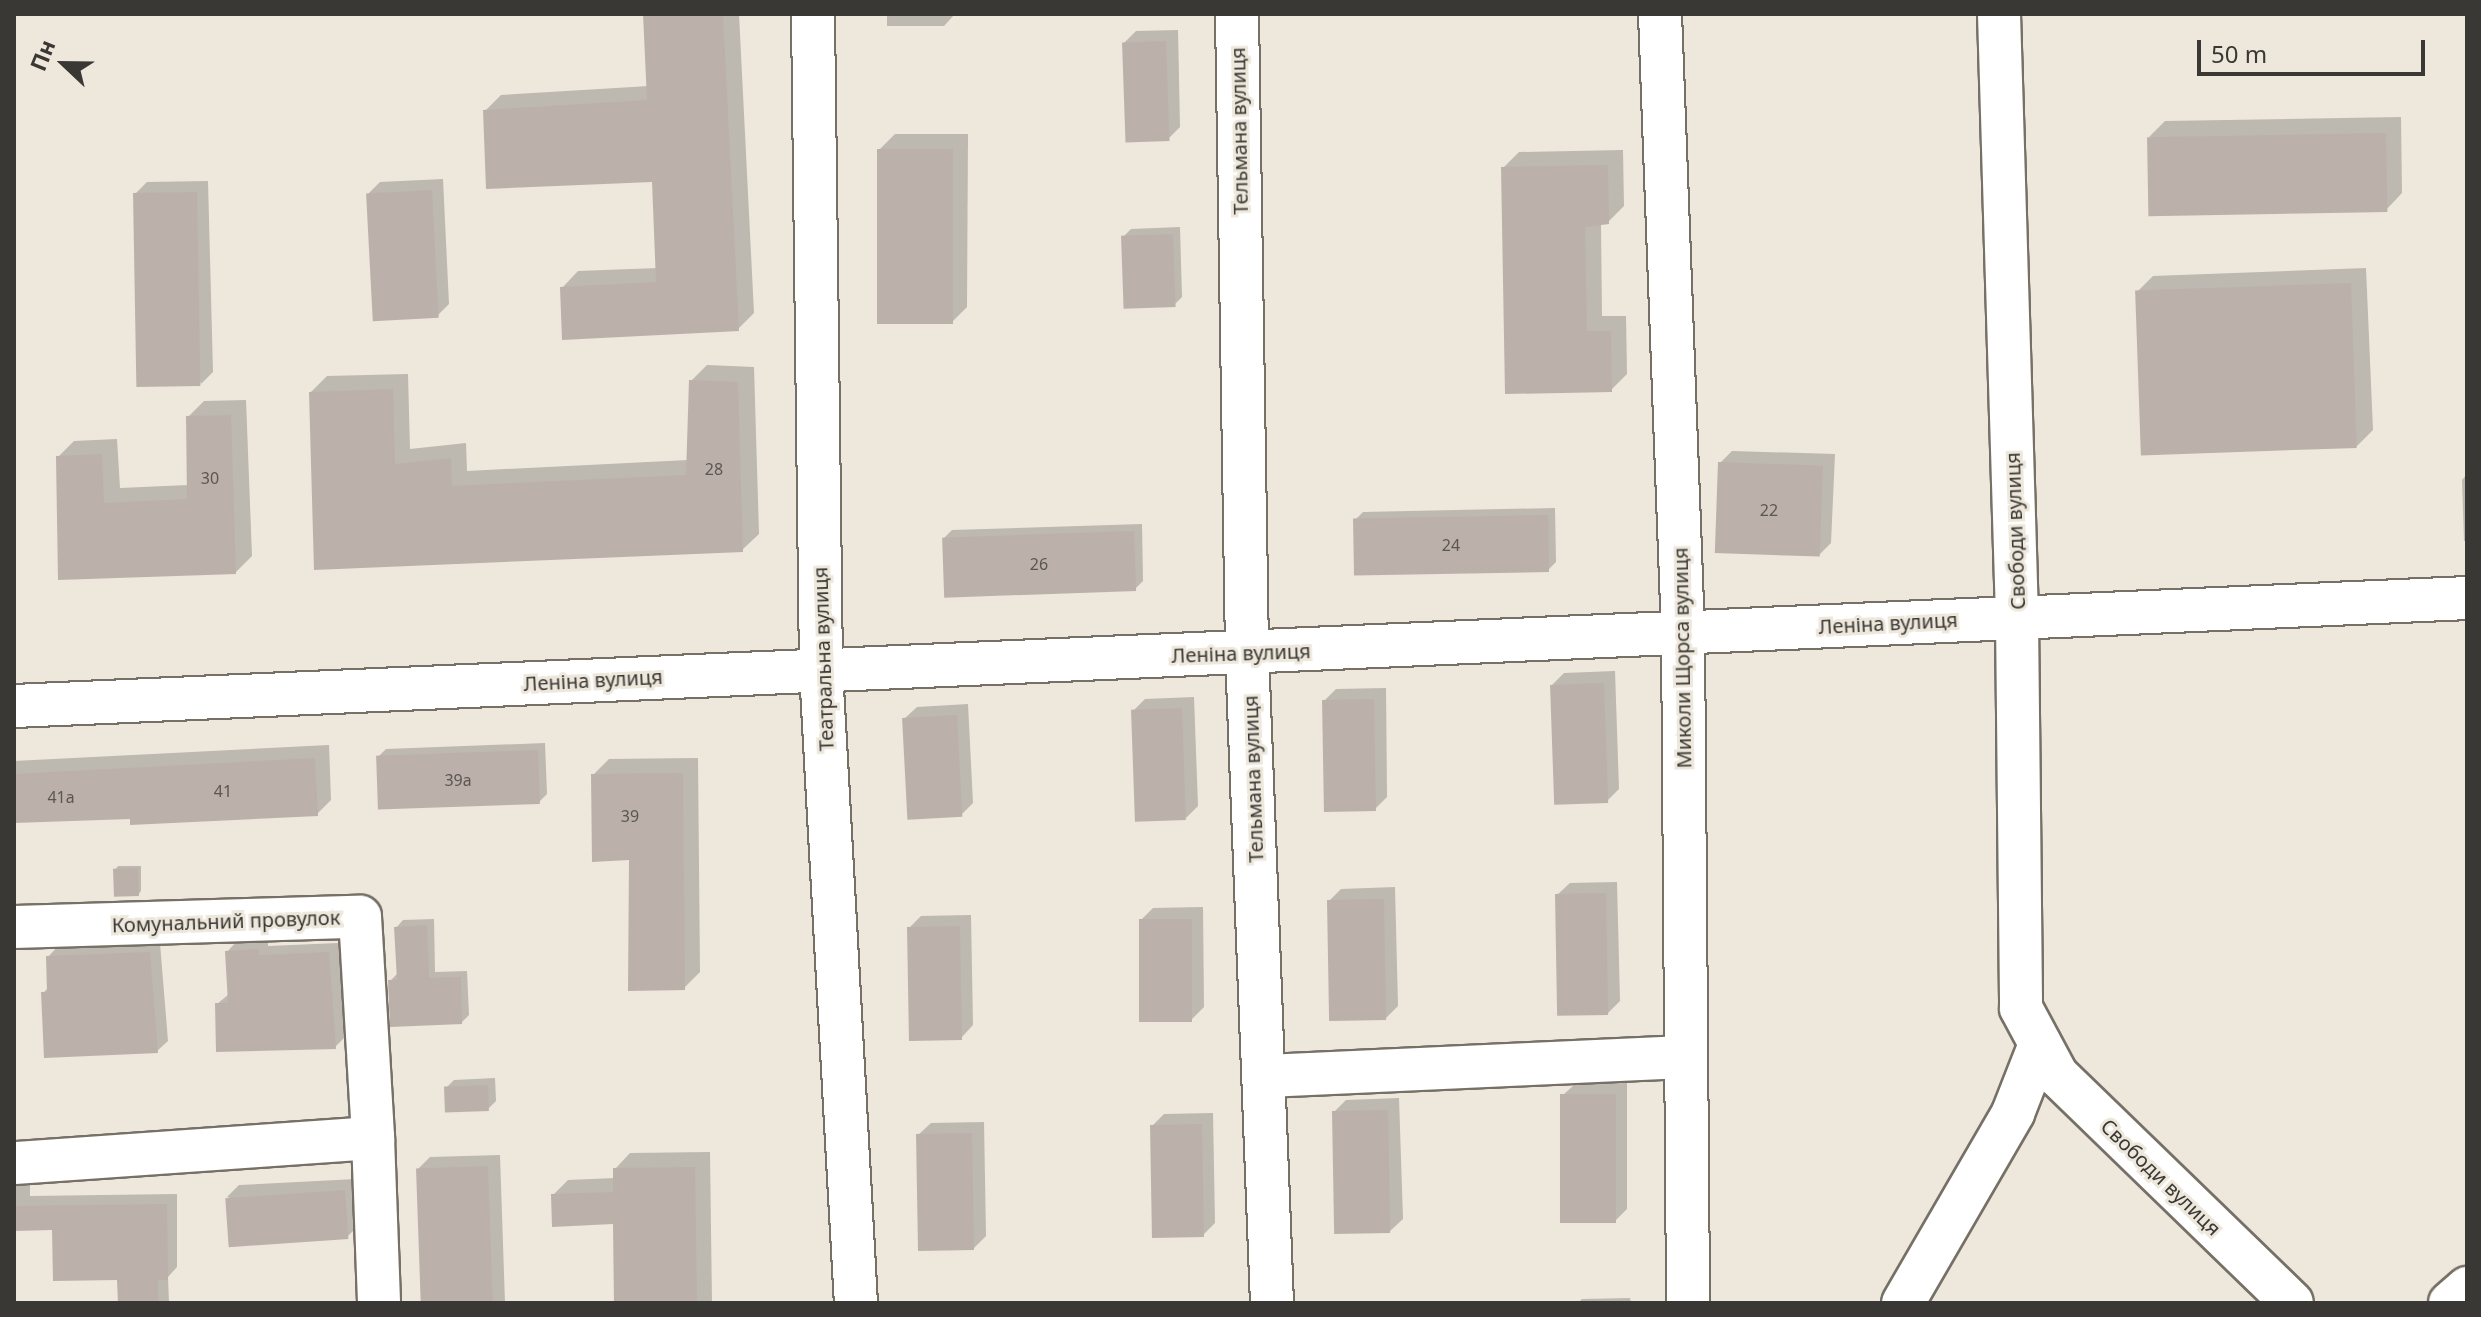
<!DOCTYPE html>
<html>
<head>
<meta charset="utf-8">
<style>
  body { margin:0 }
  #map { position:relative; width:2481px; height:1317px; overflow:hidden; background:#ede7dc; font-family:"Noto Sans",sans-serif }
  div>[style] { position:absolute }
  .shadow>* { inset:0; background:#0003 }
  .building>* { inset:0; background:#bcb1aa; transform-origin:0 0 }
  .roads { filter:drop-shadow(2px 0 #767066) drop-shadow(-2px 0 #767066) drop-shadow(0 2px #767066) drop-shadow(0 -2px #767066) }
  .minor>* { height:42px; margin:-21px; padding:0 21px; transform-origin:21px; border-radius:21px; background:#fff }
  span { translate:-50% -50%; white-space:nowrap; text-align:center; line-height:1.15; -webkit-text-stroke:6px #ede7dc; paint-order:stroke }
  .number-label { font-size:16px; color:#5a5652 }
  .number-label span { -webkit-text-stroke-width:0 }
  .street-label { font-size:20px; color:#3a3834 }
  .frame { position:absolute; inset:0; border:16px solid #3a3834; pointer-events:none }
  .north { position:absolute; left:24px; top:24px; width:80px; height:80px; -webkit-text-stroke:6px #ede7dc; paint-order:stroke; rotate:292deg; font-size:22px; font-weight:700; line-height:32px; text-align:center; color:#3a3834 }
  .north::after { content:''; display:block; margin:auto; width:28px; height:36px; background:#3a3834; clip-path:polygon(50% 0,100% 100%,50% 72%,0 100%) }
  .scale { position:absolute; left:2197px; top:40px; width:228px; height:36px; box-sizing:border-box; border:4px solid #3a3834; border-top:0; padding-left:10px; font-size:24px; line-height:28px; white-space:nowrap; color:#3a3834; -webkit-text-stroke:6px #ede7dc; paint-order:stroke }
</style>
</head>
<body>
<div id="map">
  <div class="shadow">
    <div style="clip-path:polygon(645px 14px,739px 14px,754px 313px,738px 329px,562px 288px,578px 271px,658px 268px,654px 180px,485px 111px,501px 95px,649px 86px)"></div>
    <div style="clip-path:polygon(887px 14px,955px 14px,944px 26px,887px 26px)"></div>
    <div style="clip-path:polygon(1178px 30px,1180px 127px,1168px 139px,1124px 43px,1136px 31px)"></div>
    <div style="clip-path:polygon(2401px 117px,2402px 193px,2386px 210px,2149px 137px,2165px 121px)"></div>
    <div style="clip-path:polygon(895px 134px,968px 134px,967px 307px,951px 323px,879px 150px)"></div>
    <div style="clip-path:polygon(1623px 150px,1624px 206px,1608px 222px,1601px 223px,1602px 316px,1626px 316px,1627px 374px,1611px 390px,1503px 168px,1519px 152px)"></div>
    <div style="clip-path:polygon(443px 179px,449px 304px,437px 316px,368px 194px,380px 182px)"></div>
    <div style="clip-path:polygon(208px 181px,213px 372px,201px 384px,135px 194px,147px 182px)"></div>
    <div style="clip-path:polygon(1180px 227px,1182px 297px,1174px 305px,1123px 237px,1131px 229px)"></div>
    <div style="clip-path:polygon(2366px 268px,2373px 430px,2357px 446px,2137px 292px,2153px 276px)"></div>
    <div style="clip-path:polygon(707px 365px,754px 367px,759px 534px,742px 550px,315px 568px,311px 392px,327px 376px,408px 374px,410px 449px,466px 443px,467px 471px,688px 460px,691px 381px)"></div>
    <div style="clip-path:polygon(246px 400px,252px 556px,236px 572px,60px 578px,58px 457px,74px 441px,117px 439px,120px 488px,188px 485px,188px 417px,204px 401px)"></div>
    <div style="clip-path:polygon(1732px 451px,1835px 454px,1831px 543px,1819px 555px,1720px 463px)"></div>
    <div style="clip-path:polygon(2467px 474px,2467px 541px,2464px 541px,2462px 480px)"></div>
    <div style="clip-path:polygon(1555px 508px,1556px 562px,1548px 570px,1355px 520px,1363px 512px)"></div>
    <div style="clip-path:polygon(1142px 524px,1143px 581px,1135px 589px,944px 538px,952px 530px)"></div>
    <div style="clip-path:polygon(1615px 671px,1619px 789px,1607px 801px,1552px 685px,1564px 673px)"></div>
    <div style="clip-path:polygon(1386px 688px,1387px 797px,1375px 809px,1324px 701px,1336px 689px)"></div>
    <div style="clip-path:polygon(1194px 697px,1198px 806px,1186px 818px,1133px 711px,1145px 699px)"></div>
    <div style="clip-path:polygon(968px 704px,973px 803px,961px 815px,904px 719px,917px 707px)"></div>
    <div style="clip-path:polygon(545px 743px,547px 794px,539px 802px,378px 757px,386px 749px)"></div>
    <div style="clip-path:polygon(329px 745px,331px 800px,317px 814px,14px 821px,14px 761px)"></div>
    <div style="clip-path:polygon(698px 758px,700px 972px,684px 988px,593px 775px,609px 759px)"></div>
    <div style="clip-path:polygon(118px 866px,141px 866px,141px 891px,138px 895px,115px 870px)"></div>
    <div style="clip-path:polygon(1617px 882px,1620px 1001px,1608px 1013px,1557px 895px,1570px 883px)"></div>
    <div style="clip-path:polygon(1395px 887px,1398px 1006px,1386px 1018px,1329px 901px,1341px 889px)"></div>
    <div style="clip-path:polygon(1203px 907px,1204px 1007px,1192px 1019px,1141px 920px,1153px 908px)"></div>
    <div style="clip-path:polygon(971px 915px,973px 1025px,961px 1038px,909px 928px,921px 916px)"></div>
    <div style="clip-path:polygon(434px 919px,435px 972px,467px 971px,469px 1015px,462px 1022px,390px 981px,397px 974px,396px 928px,403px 920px)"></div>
    <div style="clip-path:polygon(268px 940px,268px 946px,339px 943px,345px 1037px,335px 1047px,217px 1004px,229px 994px,227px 952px,237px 941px)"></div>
    <div style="clip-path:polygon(160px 943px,168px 1041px,157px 1051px,43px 993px,49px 987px,48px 957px,58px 946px)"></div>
    <div style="clip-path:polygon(495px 1078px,496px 1101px,488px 1109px,446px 1088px,454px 1080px)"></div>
    <div style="clip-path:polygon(1627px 1083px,1627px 1209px,1615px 1221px,1562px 1096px,1575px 1084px)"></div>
    <div style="clip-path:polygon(1399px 1098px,1403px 1219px,1390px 1231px,1334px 1112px,1346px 1100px)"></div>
    <div style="clip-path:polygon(1213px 1113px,1215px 1223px,1203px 1235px,1152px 1126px,1164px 1114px)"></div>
    <div style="clip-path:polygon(984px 1122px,986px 1236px,974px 1248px,918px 1135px,931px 1123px)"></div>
    <div style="clip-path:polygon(710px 1152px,712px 1303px,616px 1303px,615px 1222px,553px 1195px,568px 1180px,615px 1178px,615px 1169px,630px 1153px)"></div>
    <div style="clip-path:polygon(500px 1155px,505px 1303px,423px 1303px,418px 1169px,430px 1157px)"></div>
    <div style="clip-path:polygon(356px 1179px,359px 1225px,347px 1237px,227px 1197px,239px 1185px)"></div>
    <div style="clip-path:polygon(30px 1185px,30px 1196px,177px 1194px,177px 1267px,168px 1277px,169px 1303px,120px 1303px,119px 1278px,54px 1228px,14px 1229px,14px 1186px)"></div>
    <div style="clip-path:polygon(1630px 1298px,1631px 1303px,1578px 1303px,1582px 1299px)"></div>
  </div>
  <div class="building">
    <div style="clip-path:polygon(643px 14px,723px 14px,739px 331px,562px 340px,560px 287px,656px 282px,652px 182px,486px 189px,483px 110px,647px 100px)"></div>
    <div style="left:1166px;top:41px;width:100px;height:44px;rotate:88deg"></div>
    <div style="left:2386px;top:133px;width:79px;height:239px;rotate:89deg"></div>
    <div style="left:877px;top:149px;width:76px;height:175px"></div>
    <div style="clip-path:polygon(1608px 165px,1609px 224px,1585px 227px,1587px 331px,1611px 331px,1612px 392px,1505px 394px,1501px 167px)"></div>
    <div style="left:432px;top:190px;width:128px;height:66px;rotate:87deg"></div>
    <div style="left:197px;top:192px;width:194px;height:64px;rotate:89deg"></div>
    <div style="left:1173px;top:234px;width:73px;height:52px;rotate:88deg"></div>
    <div style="left:2351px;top:283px;width:165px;height:216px;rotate:88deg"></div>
    <div style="clip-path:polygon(689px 380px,738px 382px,743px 552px,314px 570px,309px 392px,393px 389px,395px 464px,451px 458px,452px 486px,686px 475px)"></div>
    <div style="clip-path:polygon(231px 415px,236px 574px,58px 580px,56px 456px,102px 454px,104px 503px,187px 499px,186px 416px)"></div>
    <div style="left:1718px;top:462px;width:105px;height:91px;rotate:2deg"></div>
    <div style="left:1548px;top:515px;width:57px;height:195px;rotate:89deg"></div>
    <div style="left:1134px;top:531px;width:60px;height:192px;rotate:88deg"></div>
    <div style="left:1604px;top:683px;width:120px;height:54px;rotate:88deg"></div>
    <div style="left:1374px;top:699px;width:112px;height:52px;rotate:89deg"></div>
    <div style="left:1182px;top:708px;width:112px;height:51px;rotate:88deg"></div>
    <div style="left:957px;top:715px;width:102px;height:55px;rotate:87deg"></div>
    <div style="left:538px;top:750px;width:54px;height:162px;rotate:88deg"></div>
    <div style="clip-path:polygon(315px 758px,318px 816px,130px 825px,130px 819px,14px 823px,14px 774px)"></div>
    <div style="clip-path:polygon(683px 773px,685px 990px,628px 991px,629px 860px,592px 862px,591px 774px)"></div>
    <div style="left:138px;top:868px;width:28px;height:25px;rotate:88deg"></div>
    <div style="left:1606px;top:893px;width:122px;height:51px;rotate:89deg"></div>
    <div style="left:1384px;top:899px;width:121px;height:57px;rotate:89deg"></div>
    <div style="left:1139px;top:919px;width:53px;height:103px"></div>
    <div style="clip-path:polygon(427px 925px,429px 978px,461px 977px,462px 1024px,390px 1027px,388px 980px,397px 980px,394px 927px)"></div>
    <div style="left:960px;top:926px;width:114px;height:53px;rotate:89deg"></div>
    <div style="clip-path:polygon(259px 949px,259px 955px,329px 952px,336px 1049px,216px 1052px,215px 1003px,228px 1003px,225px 951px)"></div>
    <div style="clip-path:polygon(150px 952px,158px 1053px,44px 1058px,41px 992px,47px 992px,46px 956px)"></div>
    <div style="left:488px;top:1085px;width:26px;height:44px;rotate:88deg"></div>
    <div style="left:1616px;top:1094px;width:129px;height:56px;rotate:90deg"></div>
    <div style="left:1388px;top:1110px;width:123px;height:56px;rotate:89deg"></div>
    <div style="left:1202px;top:1124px;width:113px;height:52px;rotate:89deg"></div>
    <div style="left:972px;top:1133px;width:117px;height:56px;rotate:89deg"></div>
    <div style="left:488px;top:1166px;width:137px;height:72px;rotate:88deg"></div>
    <div style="clip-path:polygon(695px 1167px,697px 1303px,614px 1303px,613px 1224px,552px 1227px,551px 1194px,613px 1192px,613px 1168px)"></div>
    <div style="left:345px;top:1190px;width:49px;height:120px;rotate:86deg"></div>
    <div style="clip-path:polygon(167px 1204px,168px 1280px,158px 1280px,158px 1303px,118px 1303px,117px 1280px,53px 1281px,52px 1230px,14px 1231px,14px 1206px)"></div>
  </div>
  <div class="roads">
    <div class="minor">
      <div style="left:813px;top:14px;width:656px;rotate:89.3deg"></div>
      <div style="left:821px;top:670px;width:634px;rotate:86.84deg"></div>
      <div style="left:1237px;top:14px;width:639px;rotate:89.1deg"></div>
      <div style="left:1247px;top:653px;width:650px;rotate:87.8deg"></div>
      <div style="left:1660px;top:14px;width:618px;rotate:87.87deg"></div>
      <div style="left:1683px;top:632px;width:671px;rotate:89.57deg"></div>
      <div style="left:1999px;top:14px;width:604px;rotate:88.29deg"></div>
      <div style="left:2017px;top:618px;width:390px;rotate:89.4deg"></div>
      <div style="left:2021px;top:1008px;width:76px;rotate:61.8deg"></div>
      <div style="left:2057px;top:1075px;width:327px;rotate:44.1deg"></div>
      <div style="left:14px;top:706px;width:2455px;rotate:-2.52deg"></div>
      <div style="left:14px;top:927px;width:346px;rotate:-1.7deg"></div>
      <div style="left:360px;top:917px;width:221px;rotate:86.6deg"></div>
      <div style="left:373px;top:1138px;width:360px;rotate:176deg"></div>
      <div style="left:1265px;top:1076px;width:421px;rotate:-2.6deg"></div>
      <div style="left:373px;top:1138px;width:165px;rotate:87.9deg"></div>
      <div style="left:1903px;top:1303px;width:220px;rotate:-59.9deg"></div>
      <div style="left:2013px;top:1113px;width:74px;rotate:-68.6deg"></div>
      <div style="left:2450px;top:1303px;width:23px;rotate:-41deg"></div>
    </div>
  </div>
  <div class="number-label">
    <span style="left:714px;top:469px">28</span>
    <span style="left:210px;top:478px">30</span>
    <span style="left:1769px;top:510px">22</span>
    <span style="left:1451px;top:545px">24</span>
    <span style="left:1039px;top:564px">26</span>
    <span style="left:458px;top:780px">39а</span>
    <span style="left:223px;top:791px">41</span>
    <span style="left:61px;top:797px">41а</span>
    <span style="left:630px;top:816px">39</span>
  </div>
  <div class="street-label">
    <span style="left:1239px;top:131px;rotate:-91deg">Тельмана вулиця</span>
    <span style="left:2015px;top:531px;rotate:-92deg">Свободи вулиця</span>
    <span style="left:1888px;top:623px;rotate:-3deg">Леніна вулиця</span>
    <span style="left:1241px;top:653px;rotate:-2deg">Леніна вулиця</span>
    <span style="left:1682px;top:658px;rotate:-91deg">Миколи Щорса вулиця</span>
    <span style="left:823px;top:659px;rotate:-92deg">Театральна вулиця</span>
    <span style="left:593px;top:680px;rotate:-3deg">Леніна вулиця</span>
    <span style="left:1253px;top:779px;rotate:-92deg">Тельмана вулиця</span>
    <span style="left:226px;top:921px;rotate:-2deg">Комунальний провулок</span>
    <span style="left:2161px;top:1177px;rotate:44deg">Свободи вулиця</span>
  </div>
  <div class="frame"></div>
  <div class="north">Пн</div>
  <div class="scale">50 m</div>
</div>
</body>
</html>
